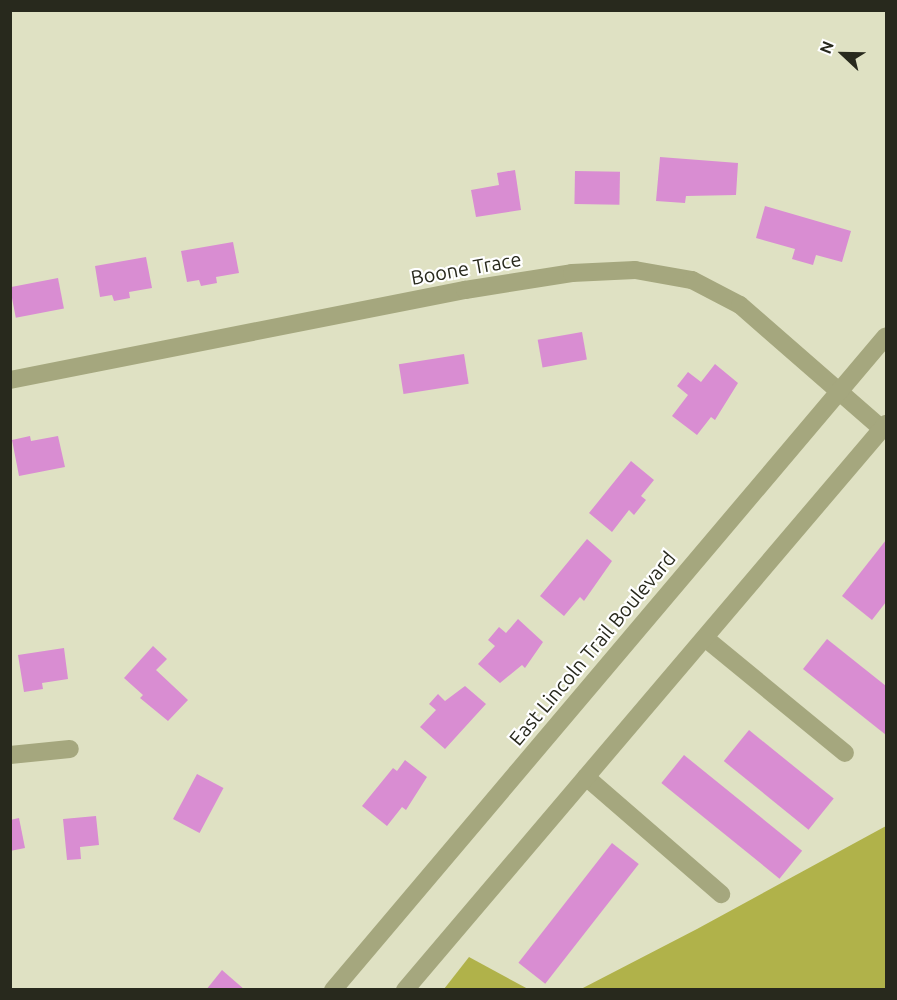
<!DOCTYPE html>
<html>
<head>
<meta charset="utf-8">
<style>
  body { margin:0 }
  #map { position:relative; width:897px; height:1000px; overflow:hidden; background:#dfe1c3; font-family:Ubuntu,sans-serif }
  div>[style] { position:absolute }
  .forest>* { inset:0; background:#b0b24a }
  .building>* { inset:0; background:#d98dd2; transform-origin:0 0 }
  .minor>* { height:18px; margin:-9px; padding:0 9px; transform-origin:9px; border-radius:9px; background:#a5a77e }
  span { translate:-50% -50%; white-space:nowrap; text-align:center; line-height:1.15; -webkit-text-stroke:4.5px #fff; paint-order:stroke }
  .street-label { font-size:20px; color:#28291d }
  .frame { position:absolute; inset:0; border:12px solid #28291d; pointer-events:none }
  .north { position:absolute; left:813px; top:24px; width:60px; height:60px; -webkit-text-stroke:4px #fff; paint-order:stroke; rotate:292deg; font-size:16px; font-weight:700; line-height:24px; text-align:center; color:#28291d }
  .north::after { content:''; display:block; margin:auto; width:21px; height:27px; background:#28291d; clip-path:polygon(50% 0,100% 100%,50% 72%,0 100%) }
</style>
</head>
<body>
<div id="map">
  <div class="forest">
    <div style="clip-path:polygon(886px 826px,886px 989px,581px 989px,697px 929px)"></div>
    <div style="clip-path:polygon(469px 957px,528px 989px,444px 989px)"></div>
  </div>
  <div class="building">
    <div style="clip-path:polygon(660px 157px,738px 163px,736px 195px,686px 196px,685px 203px,656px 201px)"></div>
    <div style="clip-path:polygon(515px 170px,521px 210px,476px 217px,471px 190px,499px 185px,497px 173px)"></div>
    <div style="left:575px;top:171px;width:45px;height:33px;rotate:1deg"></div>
    <div style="clip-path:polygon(765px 206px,851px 231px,842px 262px,816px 255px,813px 265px,792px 259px,795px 249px,756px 238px)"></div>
    <div style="clip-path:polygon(233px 242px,239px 273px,216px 277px,217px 283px,201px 286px,199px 280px,187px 282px,181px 251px)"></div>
    <div style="clip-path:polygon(146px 257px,152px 288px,129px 292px,130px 298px,114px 301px,112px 295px,100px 297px,95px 266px)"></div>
    <div style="left:58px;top:278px;width:31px;height:49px;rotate:79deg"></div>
    <div style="left:582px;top:332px;width:28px;height:45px;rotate:80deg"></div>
    <div style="left:464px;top:354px;width:30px;height:66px;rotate:81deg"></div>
    <div style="clip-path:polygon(715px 364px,738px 383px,715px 420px,711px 417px,697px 435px,672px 416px,688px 395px,677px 386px,688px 372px,701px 382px)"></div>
    <div style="clip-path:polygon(30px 436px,31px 441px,58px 436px,65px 467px,19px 476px,12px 440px)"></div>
    <div style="clip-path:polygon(631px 461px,654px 480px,641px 496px,646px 500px,634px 515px,629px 510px,612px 532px,589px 513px)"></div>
    <div style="clip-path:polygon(587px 539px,612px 561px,584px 601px,580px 597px,564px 616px,540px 596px)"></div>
    <div style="clip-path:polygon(886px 540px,886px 602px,872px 620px,842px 596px)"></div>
    <div style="clip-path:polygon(518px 619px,543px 642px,525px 668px,522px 665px,500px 683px,478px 664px,495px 646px,488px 640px,499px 627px,506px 633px)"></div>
    <div style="clip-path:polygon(827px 639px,886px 686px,886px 735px,803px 669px)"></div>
    <div style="clip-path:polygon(153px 646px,167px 659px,156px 670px,188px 700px,168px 721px,140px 698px,143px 695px,124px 678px)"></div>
    <div style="clip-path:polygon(64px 648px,68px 679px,42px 683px,43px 689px,24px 692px,18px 655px)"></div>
    <div style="clip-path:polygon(465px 686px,486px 704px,445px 749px,420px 727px,436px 710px,429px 704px,438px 694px,445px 701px)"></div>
    <div style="left:749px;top:730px;width:109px;height:40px;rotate:39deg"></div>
    <div style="left:684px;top:755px;width:152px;height:36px;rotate:39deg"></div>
    <div style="clip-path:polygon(405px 760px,427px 777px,406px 810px,402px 807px,387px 826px,362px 806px,393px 768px,397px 771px)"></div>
    <div style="left:197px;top:774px;width:30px;height:51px;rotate:28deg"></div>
    <div style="clip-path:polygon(96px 816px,99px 845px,80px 847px,81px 859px,67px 860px,63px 819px)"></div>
    <div style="clip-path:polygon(19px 818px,25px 848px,10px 851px,10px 820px)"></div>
    <div style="left:612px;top:843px;width:34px;height:152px;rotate:38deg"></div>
    <div style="clip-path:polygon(222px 970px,245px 990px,206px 990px)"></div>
  </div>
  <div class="minor">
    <div style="left:10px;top:380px;width:464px;rotate:-11.2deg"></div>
    <div style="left:465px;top:290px;width:108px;rotate:-9deg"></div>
    <div style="left:572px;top:273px;width:63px;rotate:-2.7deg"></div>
    <div style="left:635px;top:270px;width:58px;rotate:10deg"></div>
    <div style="left:692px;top:280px;width:54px;rotate:27.5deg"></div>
    <div style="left:740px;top:305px;width:189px;rotate:41.1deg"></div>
    <div style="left:705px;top:638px;width:181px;rotate:39.4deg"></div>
    <div style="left:10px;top:755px;width:60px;rotate:-5.7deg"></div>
    <div style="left:586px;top:777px;width:179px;rotate:40.9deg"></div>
    <div style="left:333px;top:990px;width:856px;rotate:-49.78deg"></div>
    <div style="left:405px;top:990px;width:743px;rotate:-49.64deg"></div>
  </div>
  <div class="street-label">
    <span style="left:466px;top:268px;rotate:-10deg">Boone Trace</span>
    <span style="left:592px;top:648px;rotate:-50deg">East Lincoln Trail Boulevard</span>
  </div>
  <div class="frame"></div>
  <div class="north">N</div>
</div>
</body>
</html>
